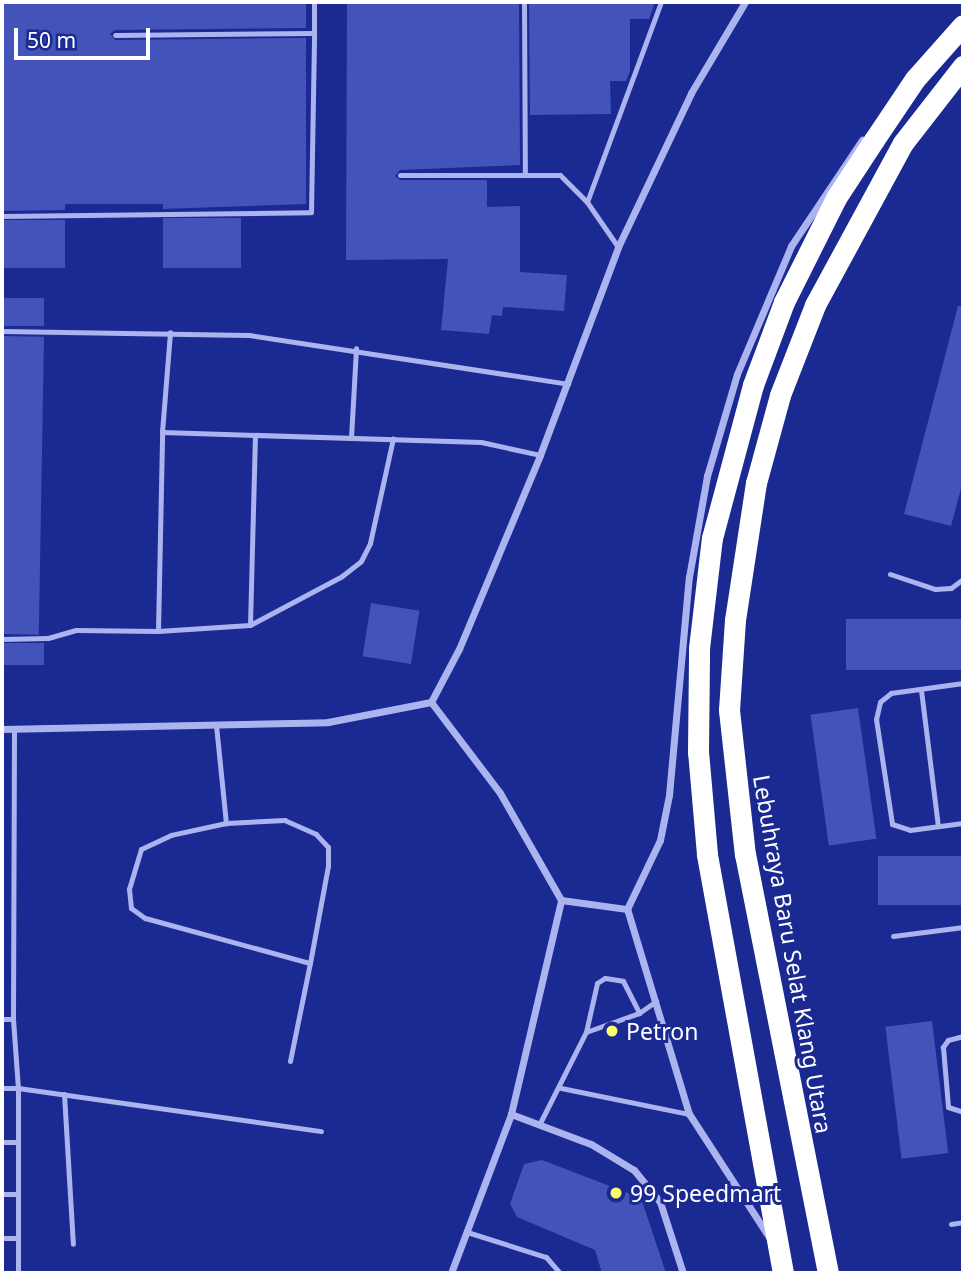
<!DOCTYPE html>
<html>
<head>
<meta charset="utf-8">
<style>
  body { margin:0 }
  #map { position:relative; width:965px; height:1275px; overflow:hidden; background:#1b2992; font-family:"Noto Sans",sans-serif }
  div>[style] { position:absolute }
  .building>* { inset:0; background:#4353b9; transform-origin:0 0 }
  .lane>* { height:5px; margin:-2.5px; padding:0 2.5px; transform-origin:2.5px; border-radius:2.5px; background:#abb4ef }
  .street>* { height:7px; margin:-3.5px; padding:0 3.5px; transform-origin:3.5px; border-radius:3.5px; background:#abb4ef }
  .highway>* { height:21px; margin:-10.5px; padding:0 10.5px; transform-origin:10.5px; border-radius:10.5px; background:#fff }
  .dots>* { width:19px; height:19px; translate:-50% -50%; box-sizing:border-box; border:4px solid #1b2992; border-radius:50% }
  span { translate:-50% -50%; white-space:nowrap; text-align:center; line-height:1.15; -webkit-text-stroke:6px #1b2992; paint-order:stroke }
  .street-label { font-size:23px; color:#fff }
  .poi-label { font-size:23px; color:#fff }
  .left { translate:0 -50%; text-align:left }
  .frame { position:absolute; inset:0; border:4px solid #fff; pointer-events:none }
  .scale { position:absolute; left:14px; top:28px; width:136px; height:32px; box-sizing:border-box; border:4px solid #fff; border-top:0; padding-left:9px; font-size:21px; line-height:24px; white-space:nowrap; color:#fff; -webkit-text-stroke:5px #1b2992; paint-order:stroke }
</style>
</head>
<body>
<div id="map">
  <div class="building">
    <div style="clip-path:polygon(2px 2px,306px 2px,306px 28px,115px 30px,110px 34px,115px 40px,306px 38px,306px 204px,163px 209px,163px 204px,65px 204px,65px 210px,2px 211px)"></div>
    <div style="clip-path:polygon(347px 2px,519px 2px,520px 165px,400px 170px,395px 176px,400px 180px,487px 180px,487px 207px,520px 206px,520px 272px,567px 275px,564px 311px,503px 307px,502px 316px,492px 315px,489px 334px,441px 330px,448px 259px,346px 260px)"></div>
    <div style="clip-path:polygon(529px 2px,655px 2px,649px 19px,630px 19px,630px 71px,626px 81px,610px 81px,611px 114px,530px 115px)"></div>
    <div style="left:241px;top:218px;width:50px;height:78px;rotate:90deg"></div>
    <div style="left:65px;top:220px;width:48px;height:63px;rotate:90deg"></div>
    <div style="left:2px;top:298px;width:42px;height:28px"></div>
    <div style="clip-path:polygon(958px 306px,963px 306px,963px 481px,951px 526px,904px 514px)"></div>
    <div style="left:2px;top:336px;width:42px;height:298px;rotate:1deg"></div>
    <div style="left:371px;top:603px;width:49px;height:54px;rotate:9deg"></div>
    <div style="left:963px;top:619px;width:51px;height:117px;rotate:90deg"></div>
    <div style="left:44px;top:643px;width:22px;height:42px;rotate:90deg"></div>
    <div style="left:858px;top:708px;width:132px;height:48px;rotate:82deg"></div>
    <div style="left:963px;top:856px;width:49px;height:85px;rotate:90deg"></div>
    <div style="left:932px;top:1021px;width:133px;height:47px;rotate:83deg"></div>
    <div style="clip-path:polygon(542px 1160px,641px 1198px,666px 1273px,602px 1273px,595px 1250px,517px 1217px,510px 1204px,524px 1164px)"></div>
  </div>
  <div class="lane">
    <div style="left:524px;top:2px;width:172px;rotate:89.7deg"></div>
    <div style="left:115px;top:35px;width:199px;rotate:-0.6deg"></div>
    <div style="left:314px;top:33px;width:31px;rotate:-90deg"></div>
    <div style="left:400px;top:175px;width:160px"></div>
    <div style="left:560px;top:175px;width:38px;rotate:45deg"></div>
    <div style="left:587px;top:202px;width:55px;rotate:55.4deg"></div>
    <div style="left:587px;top:202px;width:213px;rotate:-69.7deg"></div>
    <div style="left:2px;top:216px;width:309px;rotate:-0.7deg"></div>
    <div style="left:311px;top:212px;width:179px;rotate:-89deg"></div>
    <div style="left:2px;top:331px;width:247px;rotate:0.9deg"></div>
    <div style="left:249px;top:335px;width:323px;rotate:8.7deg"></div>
    <div style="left:162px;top:432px;width:100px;rotate:-85.4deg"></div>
    <div style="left:351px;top:438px;width:90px;rotate:-86.8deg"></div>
    <div style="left:890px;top:574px;width:47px;rotate:18.4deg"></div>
    <div style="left:935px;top:589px;width:16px;rotate:-4deg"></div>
    <div style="left:951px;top:588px;width:15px;rotate:-37deg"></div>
    <div style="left:250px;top:625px;width:190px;rotate:-88.5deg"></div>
    <div style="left:158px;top:631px;width:92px;rotate:-3.7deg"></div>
    <div style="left:250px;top:625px;width:104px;rotate:-28deg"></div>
    <div style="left:342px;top:576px;width:24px;rotate:-38deg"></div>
    <div style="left:361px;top:561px;width:20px;rotate:-63deg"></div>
    <div style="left:370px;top:543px;width:107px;rotate:-77.6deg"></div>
    <div style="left:2px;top:639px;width:46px;rotate:-1.2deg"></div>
    <div style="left:48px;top:638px;width:29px;rotate:-16deg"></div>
    <div style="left:76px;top:630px;width:82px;rotate:0.7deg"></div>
    <div style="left:158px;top:631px;width:199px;rotate:-88.8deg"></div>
    <div style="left:162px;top:432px;width:319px;rotate:1.8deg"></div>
    <div style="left:481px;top:442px;width:60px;rotate:12.4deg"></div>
    <div style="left:963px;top:683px;width:73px;rotate:172.1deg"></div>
    <div style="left:891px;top:693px;width:14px;rotate:141deg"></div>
    <div style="left:880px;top:702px;width:17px;rotate:103deg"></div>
    <div style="left:876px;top:719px;width:106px;rotate:81.3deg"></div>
    <div style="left:892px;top:824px;width:19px;rotate:18deg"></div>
    <div style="left:910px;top:830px;width:53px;rotate:-7.5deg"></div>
    <div style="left:921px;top:690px;width:137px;rotate:82.9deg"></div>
    <div style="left:216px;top:725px;width:99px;rotate:84.2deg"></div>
    <div style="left:893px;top:936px;width:71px;rotate:-7.3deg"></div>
    <div style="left:2px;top:1019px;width:11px"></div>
    <div style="left:13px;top:1019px;width:290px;rotate:-89.8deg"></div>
    <div style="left:13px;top:1019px;width:69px;rotate:85.9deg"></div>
    <div style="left:18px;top:1088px;width:306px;rotate:8.1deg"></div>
    <div style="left:586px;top:1032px;width:50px;rotate:-77.3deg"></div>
    <div style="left:597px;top:983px;width:9px;rotate:-32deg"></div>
    <div style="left:605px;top:978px;width:18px;rotate:9deg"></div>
    <div style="left:623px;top:981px;width:36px;rotate:63deg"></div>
    <div style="left:963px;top:1036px;width:16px;rotate:165deg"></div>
    <div style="left:948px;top:1040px;width:9px;rotate:126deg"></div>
    <div style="left:943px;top:1047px;width:60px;rotate:85.2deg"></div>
    <div style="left:948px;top:1107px;width:16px;rotate:18deg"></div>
    <div style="left:290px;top:1061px;width:100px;rotate:-78.5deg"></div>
    <div style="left:310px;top:963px;width:99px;rotate:-79.5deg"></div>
    <div style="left:328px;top:866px;width:19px;rotate:-90deg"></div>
    <div style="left:328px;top:847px;width:18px;rotate:-133deg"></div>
    <div style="left:316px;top:834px;width:34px;rotate:-156deg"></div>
    <div style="left:285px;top:820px;width:59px;rotate:177.1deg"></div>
    <div style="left:226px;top:823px;width:56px;rotate:167.7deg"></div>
    <div style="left:171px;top:835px;width:33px;rotate:155deg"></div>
    <div style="left:141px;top:849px;width:42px;rotate:106.7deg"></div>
    <div style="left:129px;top:889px;width:19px;rotate:84deg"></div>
    <div style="left:131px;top:908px;width:17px;rotate:36deg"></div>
    <div style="left:145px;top:918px;width:171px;rotate:15.3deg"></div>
    <div style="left:2px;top:1088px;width:16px"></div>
    <div style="left:18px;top:1088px;width:185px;rotate:90deg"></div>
    <div style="left:561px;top:1088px;width:131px;rotate:11.5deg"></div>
    <div style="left:64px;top:1094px;width:150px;rotate:86.6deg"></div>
    <div style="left:540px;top:1123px;width:102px;rotate:-63.2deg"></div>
    <div style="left:586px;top:1032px;width:56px;rotate:-19.7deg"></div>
    <div style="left:639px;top:1013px;width:21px;rotate:-35deg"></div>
    <div style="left:2px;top:1142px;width:16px"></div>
    <div style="left:2px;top:1194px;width:16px"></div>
    <div style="left:951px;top:1224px;width:12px;rotate:-9deg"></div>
    <div style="left:467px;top:1232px;width:83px;rotate:17.6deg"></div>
    <div style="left:546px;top:1257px;width:21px;rotate:49deg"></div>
    <div style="left:2px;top:1238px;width:16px"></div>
  </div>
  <div class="street">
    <div style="left:431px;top:702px;width:60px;rotate:-62.2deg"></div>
    <div style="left:459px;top:649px;width:210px;rotate:-67.3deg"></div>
    <div style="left:540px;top:455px;width:222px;rotate:-69.4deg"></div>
    <div style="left:618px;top:247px;width:170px;rotate:-64.6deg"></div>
    <div style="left:691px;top:93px;width:106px;rotate:-59.3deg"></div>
    <div style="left:2px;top:729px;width:326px;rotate:-1.2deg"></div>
    <div style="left:328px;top:722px;width:105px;rotate:-11deg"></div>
    <div style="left:431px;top:702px;width:114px;rotate:52.8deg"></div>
    <div style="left:500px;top:793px;width:123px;rotate:60.3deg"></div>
    <div style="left:561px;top:900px;width:67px;rotate:7.8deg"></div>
    <div style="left:511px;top:1114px;width:85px;rotate:20.6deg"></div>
    <div style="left:591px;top:1144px;width:50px;rotate:31.2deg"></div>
    <div style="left:634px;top:1170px;width:41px;rotate:50.9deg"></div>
    <div style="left:660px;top:1202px;width:75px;rotate:72.1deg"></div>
    <div style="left:769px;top:1237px;width:147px;rotate:-123deg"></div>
    <div style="left:689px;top:1114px;width:214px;rotate:-106.8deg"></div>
    <div style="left:627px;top:909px;width:76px;rotate:-64.4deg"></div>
    <div style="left:660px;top:840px;width:46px;rotate:-78.7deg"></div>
    <div style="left:669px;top:795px;width:219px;rotate:-84.8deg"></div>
    <div style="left:689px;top:577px;width:103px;rotate:-79.9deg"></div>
    <div style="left:707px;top:476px;width:106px;rotate:-73.6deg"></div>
    <div style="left:737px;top:374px;width:139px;rotate:-67.1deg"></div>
    <div style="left:791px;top:246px;width:128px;rotate:-56.2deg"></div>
    <div style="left:451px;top:1273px;width:170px;rotate:-69.3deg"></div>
    <div style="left:511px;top:1114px;width:220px;rotate:-76.8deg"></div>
  </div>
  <div class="highway">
    <div style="left:783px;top:1273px;width:426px;rotate:-100.3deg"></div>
    <div style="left:707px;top:854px;width:102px;rotate:-95deg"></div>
    <div style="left:698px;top:752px;width:104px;rotate:-89.4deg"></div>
    <div style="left:699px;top:648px;width:111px;rotate:-83.3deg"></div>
    <div style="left:712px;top:538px;width:158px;rotate:-75deg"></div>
    <div style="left:753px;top:385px;width:89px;rotate:-69.5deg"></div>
    <div style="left:784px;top:302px;width:116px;rotate:-63.4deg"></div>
    <div style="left:836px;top:198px;width:69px;rotate:-56.8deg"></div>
    <div style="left:874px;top:140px;width:73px;rotate:-56.1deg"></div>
    <div style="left:915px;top:79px;width:72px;rotate:-48.4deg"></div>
    <div style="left:828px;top:1273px;width:426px;rotate:-101.2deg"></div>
    <div style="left:745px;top:855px;width:146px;rotate:-96.3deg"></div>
    <div style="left:729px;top:710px;width:90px;rotate:-86.2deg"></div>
    <div style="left:735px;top:620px;width:139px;rotate:-81.3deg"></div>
    <div style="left:756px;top:483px;width:91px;rotate:-74.7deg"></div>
    <div style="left:780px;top:395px;width:97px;rotate:-68.7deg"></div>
    <div style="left:815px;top:305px;width:184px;rotate:-61.5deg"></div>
    <div style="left:903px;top:143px;width:98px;rotate:-52.1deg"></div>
  </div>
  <div class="dots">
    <div style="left:612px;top:1031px;background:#fcff69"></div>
    <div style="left:616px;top:1193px;background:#fcff69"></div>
  </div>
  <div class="street-label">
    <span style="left:793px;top:954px;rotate:80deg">Lebuhraya Baru Selat Klang Utara</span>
  </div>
  <div class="poi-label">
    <span class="left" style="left:626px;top:1031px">Petron</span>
    <span class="left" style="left:630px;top:1193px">99 Speedmart</span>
  </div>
  <div class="frame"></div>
  <div class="scale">50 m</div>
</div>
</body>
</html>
